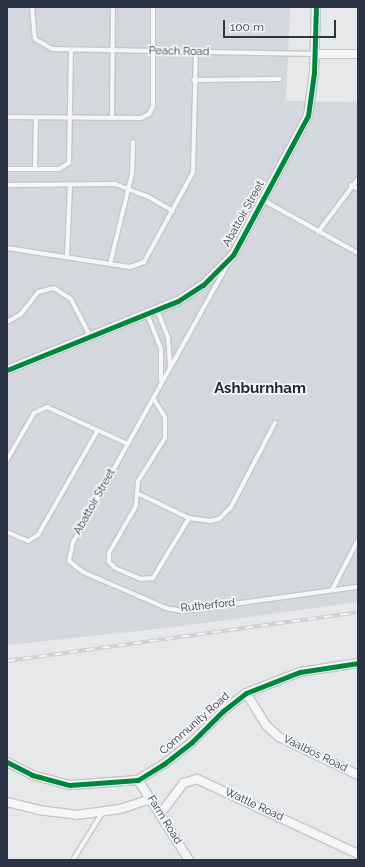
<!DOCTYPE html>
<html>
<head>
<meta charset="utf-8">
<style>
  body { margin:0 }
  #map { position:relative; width:365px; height:867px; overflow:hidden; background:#e6e8ea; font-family:Raleway,sans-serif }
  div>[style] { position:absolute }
  .built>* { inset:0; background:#d4d7dd }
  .roads { filter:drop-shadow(1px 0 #c4c6c8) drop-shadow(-1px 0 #c4c6c8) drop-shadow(0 1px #c4c6c8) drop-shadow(0 -1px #c4c6c8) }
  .lane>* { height:4px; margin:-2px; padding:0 2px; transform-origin:2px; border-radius:2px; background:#f5f6f7 }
  .street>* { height:8px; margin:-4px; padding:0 4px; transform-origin:4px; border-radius:4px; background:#f5f6f7 }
  .rail>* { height:4px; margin-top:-2px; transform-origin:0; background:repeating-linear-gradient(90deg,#f4f6f9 0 8px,#cecfd2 0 16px); box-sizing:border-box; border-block:1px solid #cecfd2 }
  .cycleway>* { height:5px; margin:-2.5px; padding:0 2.5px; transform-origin:2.5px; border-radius:2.5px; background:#00873e }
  span { translate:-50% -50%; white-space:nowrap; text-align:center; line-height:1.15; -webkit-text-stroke:3.5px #f4f6f9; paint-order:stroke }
  .street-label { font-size:11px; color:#2b3445 }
  .district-label { font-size:15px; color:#1d2536; font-weight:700 }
  .frame { position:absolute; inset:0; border:8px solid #2b3445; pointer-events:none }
  .scale { position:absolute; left:223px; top:20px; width:113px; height:18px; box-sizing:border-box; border:2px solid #2b3445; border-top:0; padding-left:5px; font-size:12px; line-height:14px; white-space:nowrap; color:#2b3445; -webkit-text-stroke:3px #f4f6f9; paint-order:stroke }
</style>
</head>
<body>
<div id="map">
  <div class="built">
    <div style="clip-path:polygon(7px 7px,290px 7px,286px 101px,358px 102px,358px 602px,175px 627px,7px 645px)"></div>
  </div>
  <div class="roads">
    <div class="lane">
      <div style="left:32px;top:7px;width:32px;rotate:85deg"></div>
      <div style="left:35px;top:39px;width:20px;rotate:30deg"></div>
      <div style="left:52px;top:49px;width:263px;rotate:1.1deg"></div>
      <div style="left:194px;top:80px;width:86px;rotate:-0.7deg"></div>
      <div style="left:7px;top:117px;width:134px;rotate:0.4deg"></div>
      <div style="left:141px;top:118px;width:9px;rotate:-27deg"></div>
      <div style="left:149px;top:114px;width:9px;rotate:-63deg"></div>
      <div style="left:153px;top:106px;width:99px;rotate:-90deg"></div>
      <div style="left:112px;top:118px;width:111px;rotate:-89.5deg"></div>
      <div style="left:7px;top:169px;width:52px"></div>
      <div style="left:59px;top:169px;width:12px;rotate:-31deg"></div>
      <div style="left:69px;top:163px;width:113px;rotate:-89deg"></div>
      <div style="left:35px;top:169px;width:51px;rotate:-88.9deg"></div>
      <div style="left:7px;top:185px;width:108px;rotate:-0.5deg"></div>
      <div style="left:115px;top:184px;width:34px;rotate:21deg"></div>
      <div style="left:147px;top:196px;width:30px;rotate:30deg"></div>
      <div style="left:351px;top:185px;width:8px;rotate:30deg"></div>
      <div style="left:263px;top:200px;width:109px;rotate:29.2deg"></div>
      <div style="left:318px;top:232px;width:66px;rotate:-53deg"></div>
      <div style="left:7px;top:248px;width:124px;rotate:8.8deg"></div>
      <div style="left:130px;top:267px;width:15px;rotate:-20deg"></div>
      <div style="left:144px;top:262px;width:102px;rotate:-61.4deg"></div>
      <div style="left:193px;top:172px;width:120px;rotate:-88.6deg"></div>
      <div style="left:67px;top:257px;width:73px;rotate:-87.6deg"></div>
      <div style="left:229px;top:262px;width:321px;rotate:119.1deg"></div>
      <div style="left:73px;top:542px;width:19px;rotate:102deg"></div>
      <div style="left:69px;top:561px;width:18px;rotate:38deg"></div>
      <div style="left:83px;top:572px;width:90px;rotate:23.4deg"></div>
      <div style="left:166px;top:608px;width:16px;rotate:11deg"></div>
      <div style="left:182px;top:611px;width:178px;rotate:-7.8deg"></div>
      <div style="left:110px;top:264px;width:93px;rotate:-76.3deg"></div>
      <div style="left:132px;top:174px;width:32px;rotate:-88deg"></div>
      <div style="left:157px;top:310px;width:29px;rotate:68deg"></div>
      <div style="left:168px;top:337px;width:30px;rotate:86deg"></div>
      <div style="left:147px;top:314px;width:38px;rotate:68deg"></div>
      <div style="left:161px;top:349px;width:31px;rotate:90deg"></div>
      <div style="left:7px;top:322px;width:16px;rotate:-30deg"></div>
      <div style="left:21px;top:314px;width:28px;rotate:-52deg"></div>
      <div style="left:38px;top:292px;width:16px;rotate:-14deg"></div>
      <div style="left:54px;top:288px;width:20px;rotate:33deg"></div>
      <div style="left:71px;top:299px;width:42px;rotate:62.8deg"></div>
      <div style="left:153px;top:398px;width:22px;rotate:58deg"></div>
      <div style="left:165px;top:417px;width:21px;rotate:90deg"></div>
      <div style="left:165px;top:438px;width:51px;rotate:122.1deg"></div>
      <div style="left:138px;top:481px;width:25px;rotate:95deg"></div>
      <div style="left:136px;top:506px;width:54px;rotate:119.9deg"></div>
      <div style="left:109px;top:553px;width:9px;rotate:90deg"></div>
      <div style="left:109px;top:562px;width:8px;rotate:45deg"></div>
      <div style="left:115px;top:568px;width:28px;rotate:23deg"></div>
      <div style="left:141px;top:579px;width:12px;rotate:-5deg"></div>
      <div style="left:153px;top:578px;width:70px;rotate:-59deg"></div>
      <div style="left:7px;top:460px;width:54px;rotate:-60.1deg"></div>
      <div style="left:34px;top:413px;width:14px;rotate:-25deg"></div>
      <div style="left:47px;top:407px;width:89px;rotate:24.6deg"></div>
      <div style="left:137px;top:493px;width:58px;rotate:25.7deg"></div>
      <div style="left:189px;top:518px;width:22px;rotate:8deg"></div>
      <div style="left:211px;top:521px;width:8px;rotate:-14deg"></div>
      <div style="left:219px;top:519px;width:17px;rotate:-45deg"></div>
      <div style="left:231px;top:507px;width:95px;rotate:-62.4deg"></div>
      <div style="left:7px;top:532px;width:23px;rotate:23deg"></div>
      <div style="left:28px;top:541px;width:12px;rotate:-31deg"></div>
      <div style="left:38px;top:535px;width:121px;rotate:-60.3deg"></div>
      <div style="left:332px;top:590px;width:56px;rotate:-62.5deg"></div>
      <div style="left:73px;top:860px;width:55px;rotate:-58.3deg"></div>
    </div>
    <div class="street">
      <div style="left:315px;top:54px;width:43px"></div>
      <div style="left:7px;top:370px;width:184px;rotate:-22deg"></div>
      <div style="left:178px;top:301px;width:30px;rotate:-33deg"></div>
      <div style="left:203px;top:285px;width:42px;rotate:-45deg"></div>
      <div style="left:233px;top:255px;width:158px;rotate:-61.7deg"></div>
      <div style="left:308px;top:116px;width:43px;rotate:-82.1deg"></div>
      <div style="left:314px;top:73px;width:66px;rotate:-88.3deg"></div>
      <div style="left:246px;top:693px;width:39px;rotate:58deg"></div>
      <div style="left:267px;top:726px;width:16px;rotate:43deg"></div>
      <div style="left:279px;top:737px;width:88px;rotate:25.7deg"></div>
      <div style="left:7px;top:762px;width:28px;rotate:27deg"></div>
      <div style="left:32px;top:775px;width:39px;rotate:15deg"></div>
      <div style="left:70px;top:785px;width:68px;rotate:-4.2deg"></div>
      <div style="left:138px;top:780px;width:31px;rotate:-32deg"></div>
      <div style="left:164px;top:764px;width:36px;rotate:-38deg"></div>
      <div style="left:192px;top:742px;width:44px;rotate:-45deg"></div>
      <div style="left:223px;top:711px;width:29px;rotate:-38deg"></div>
      <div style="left:246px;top:693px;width:58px;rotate:-21.3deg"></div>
      <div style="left:300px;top:672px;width:59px;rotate:-8.8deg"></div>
      <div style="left:138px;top:780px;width:95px;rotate:57.5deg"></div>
      <div style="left:7px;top:802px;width:32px;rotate:14deg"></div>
      <div style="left:38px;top:810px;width:38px;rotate:7deg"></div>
      <div style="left:76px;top:815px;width:44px;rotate:-7.8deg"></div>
      <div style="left:120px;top:809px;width:33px;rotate:-18deg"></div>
      <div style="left:161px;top:813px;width:38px;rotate:-53deg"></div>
      <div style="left:184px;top:783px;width:14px;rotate:-17deg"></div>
      <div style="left:197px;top:779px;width:178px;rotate:25deg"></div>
    </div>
  </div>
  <div class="rail">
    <div style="left:7px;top:661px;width:354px;rotate:-7.9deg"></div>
  </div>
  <div class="cycleway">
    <div style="left:7px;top:370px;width:184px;rotate:-22deg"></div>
    <div style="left:178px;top:301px;width:30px;rotate:-33deg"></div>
    <div style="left:203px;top:285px;width:42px;rotate:-45deg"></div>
    <div style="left:233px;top:255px;width:158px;rotate:-61.7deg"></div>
    <div style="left:308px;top:116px;width:43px;rotate:-82.1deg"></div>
    <div style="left:314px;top:73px;width:66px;rotate:-88.3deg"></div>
    <div style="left:7px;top:762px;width:28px;rotate:27deg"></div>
    <div style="left:32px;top:775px;width:39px;rotate:15deg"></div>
    <div style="left:70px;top:785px;width:68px;rotate:-4.2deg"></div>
    <div style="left:138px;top:780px;width:31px;rotate:-32deg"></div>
    <div style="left:164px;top:764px;width:36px;rotate:-38deg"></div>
    <div style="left:192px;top:742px;width:44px;rotate:-45deg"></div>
    <div style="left:223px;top:711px;width:29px;rotate:-38deg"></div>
    <div style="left:246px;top:693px;width:58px;rotate:-21.3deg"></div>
    <div style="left:300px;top:672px;width:59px;rotate:-8.8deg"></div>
  </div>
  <div class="street-label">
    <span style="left:179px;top:52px;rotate:1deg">Peach Road</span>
    <span style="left:244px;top:214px;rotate:-61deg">Abattoir Street</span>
    <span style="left:95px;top:502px;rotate:-61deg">Abattoir Street</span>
    <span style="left:208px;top:606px;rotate:-6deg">Rutherford</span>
    <span style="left:195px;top:724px;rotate:-41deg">Community Road</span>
    <span style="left:315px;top:754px;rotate:26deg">Vaalbos Road</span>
    <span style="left:254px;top:805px;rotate:25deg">Wattle Road</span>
    <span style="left:164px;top:820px;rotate:58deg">Farm Road</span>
  </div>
  <div class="district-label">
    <span style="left:260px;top:389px">Ashburnham</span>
  </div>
  <div class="frame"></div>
  <div class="scale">100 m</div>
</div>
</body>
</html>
